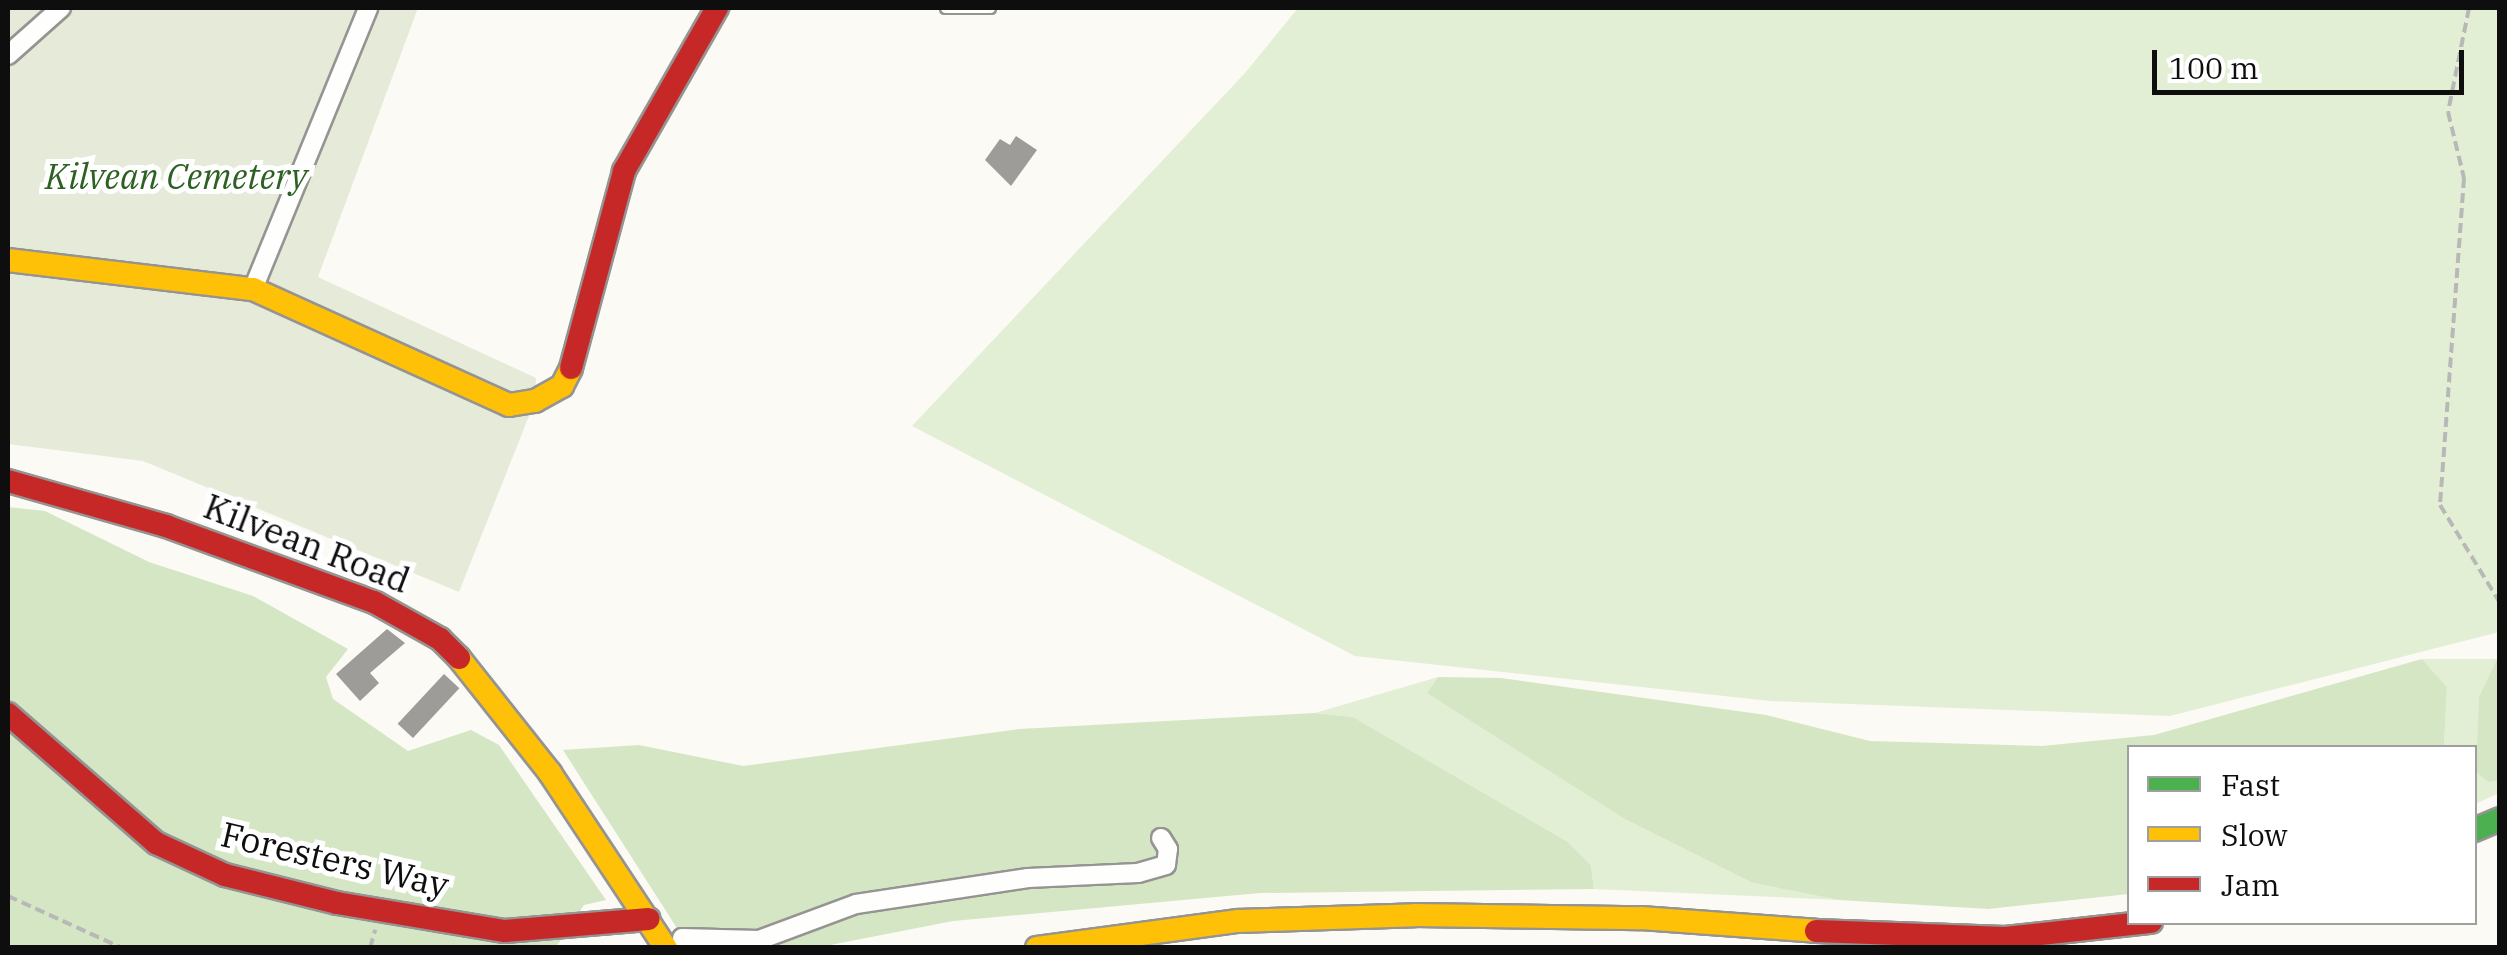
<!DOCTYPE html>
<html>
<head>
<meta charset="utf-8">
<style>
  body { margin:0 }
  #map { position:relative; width:2507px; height:955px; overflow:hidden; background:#fbfaf4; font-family:"IBM Plex Serif",serif }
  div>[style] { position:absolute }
  .green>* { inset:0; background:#e3efd5 }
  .forest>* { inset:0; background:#d4e6c4 }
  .cemetery>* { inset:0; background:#e6ebd9 }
  .building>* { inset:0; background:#9e9c99; transform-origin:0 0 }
  .path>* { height:4px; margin-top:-2px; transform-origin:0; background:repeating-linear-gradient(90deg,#b8b8b7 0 10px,transparent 0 15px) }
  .roads { filter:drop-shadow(2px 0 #959492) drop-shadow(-2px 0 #959492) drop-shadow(0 2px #959492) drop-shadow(0 -2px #959492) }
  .lane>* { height:9px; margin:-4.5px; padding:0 4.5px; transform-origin:4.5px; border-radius:4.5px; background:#fefefd }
  .street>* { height:18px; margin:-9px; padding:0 9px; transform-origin:9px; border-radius:9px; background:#fefefd }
  .fast>* { height:22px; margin:-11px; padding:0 11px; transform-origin:11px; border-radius:11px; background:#4caf50 }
  .slow>* { height:22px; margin:-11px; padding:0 11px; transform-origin:11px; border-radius:11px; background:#ffc107 }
  .jam>* { height:22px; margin:-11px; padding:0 11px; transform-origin:11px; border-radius:11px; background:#c62828 }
  span { translate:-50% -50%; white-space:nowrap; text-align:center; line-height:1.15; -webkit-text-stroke:10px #fff; paint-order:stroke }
  .park-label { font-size:35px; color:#2d6123; font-style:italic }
  .street-label { font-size:35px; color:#0e0e0e }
  .frame { position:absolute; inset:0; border:10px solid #0e0e0e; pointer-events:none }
  .legend { position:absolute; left:2127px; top:745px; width:350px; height:180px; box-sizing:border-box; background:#fff; border:2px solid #9f9f9f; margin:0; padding:12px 18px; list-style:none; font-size:30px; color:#0e0e0e }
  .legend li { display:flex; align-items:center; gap:20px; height:50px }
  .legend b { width:50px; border:2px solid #9f9f9f }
  .scale { position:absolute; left:2152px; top:50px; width:312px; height:45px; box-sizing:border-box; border:5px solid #0e0e0e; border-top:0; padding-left:12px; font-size:30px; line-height:35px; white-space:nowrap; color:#0e0e0e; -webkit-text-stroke:8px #fff; paint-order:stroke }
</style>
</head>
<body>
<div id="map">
  <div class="green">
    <div style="clip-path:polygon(1298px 8px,2499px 8px,2499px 632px,2170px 716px,1770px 701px,1355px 656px,912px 426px,1245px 73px)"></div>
    <div style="clip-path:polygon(2422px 659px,2497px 659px,2479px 697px,2488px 782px,2499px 781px,2499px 793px,2475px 804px,2474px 748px,2444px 747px,2447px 687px)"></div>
    <div style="clip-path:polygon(1438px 677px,1428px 693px,1753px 883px,1839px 900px,1594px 889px,1591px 865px,1568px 842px,1353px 717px,1315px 713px)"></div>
  </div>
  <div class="forest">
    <div style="clip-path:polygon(8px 507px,45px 511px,149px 562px,253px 596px,348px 649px,326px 677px,333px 699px,408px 751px,471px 730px,499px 745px,606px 900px,584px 905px,556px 947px,8px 947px)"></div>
    <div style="clip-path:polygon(2422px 659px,2447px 687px,2444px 747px,2130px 748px,2129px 894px,1988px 909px,1839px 900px,1753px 883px,1625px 819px,1427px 693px,1438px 677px,1501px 678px,1766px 715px,1870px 741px,2042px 746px,2154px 735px)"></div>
    <div style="clip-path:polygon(2497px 659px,2499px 781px,2488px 782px,2476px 772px,2479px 697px)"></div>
    <div style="clip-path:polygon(1315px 713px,1353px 717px,1568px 842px,1591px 865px,1594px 889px,1260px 893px,953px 921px,820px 947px,689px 947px,563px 750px,639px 745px,743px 766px,1019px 729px)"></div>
  </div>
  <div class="cemetery">
    <div style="clip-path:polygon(8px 8px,418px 8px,318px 277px,536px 378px,535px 401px,459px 592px,143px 461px,8px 444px)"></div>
  </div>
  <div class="building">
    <div style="clip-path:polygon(1016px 136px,1037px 150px,1011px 186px,985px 160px,1000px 139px,1010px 145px)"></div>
    <div style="clip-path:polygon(387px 629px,405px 643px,370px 673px,379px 683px,360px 701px,336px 674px)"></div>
    <div style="left:444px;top:674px;width:21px;height:68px;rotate:43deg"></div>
  </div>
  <div class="path">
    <div style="left:1146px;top:8px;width:25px"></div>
    <div style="left:2469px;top:8px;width:106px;rotate:101.4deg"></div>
    <div style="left:2448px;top:112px;width:68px;rotate:76.4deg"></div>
    <div style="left:2464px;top:178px;width:328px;rotate:94.2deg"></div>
    <div style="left:2440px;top:505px;width:115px;rotate:58.5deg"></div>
    <div style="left:8px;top:896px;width:125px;rotate:24.5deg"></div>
    <div style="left:370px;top:948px;width:19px;rotate:-74deg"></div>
  </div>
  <div class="roads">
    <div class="lane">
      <div style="left:945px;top:8px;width:45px"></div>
    </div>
    <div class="street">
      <div style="left:8px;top:55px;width:71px;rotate:-41.6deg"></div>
      <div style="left:253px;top:289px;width:304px;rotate:-67.7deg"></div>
      <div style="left:682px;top:938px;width:77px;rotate:1.5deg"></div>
      <div style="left:759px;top:940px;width:103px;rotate:-20.4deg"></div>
      <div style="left:856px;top:904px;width:174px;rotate:-8.6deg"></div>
      <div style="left:1028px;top:878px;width:110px;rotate:-2.6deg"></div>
      <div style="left:1138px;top:873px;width:29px;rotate:-16deg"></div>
      <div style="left:1166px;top:865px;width:16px;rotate:-83deg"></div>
      <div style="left:1168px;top:849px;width:13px;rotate:-122deg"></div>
    </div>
    <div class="fast">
      <div style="left:2474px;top:830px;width:28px;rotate:-23deg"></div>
    </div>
    <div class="slow">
      <div style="left:8px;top:260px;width:247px;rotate:6.8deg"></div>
      <div style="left:253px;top:289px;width:281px;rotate:24.4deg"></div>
      <div style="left:509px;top:405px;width:26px;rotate:-9deg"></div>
      <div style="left:535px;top:401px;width:31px;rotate:-29deg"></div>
      <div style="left:562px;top:386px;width:20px;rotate:-63deg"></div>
      <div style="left:459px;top:658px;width:147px;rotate:51.6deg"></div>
      <div style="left:550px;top:773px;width:210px;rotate:56.5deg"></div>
      <div style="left:1037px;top:948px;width:203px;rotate:-7.7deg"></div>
      <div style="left:1238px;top:921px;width:177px;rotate:-1.9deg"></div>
      <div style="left:1415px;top:915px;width:226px;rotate:0.8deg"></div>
      <div style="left:1641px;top:918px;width:175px;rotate:4.2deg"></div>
    </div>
    <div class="jam">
      <div style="left:571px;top:368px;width:204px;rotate:-74.9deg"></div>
      <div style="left:624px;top:171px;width:188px;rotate:-60.3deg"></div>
      <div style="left:8px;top:481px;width:164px;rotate:15.9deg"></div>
      <div style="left:166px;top:526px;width:221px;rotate:20.1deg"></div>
      <div style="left:374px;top:602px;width:76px;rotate:29.3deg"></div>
      <div style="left:440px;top:639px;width:27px;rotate:45deg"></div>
      <div style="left:8px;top:714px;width:196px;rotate:41.1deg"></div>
      <div style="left:156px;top:843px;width:76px;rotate:24.9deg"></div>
      <div style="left:225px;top:875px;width:115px;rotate:14deg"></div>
      <div style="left:337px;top:903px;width:170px;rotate:9.5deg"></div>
      <div style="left:505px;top:931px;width:144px;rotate:-4.8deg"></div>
      <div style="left:1816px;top:931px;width:189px;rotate:2.1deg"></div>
      <div style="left:2005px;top:938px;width:147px;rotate:-6.3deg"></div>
    </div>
  </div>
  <div class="park-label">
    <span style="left:176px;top:176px">Kilvean Cemetery</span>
  </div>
  <div class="street-label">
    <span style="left:307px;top:543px;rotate:21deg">Kilvean Road</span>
    <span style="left:335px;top:859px;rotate:13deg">Foresters Way</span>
  </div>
  <div class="frame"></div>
  <ul class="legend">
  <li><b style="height:12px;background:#4caf50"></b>Fast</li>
  <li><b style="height:12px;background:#ffc107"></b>Slow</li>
  <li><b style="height:12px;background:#c62828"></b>Jam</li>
  </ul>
  <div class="scale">100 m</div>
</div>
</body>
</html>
